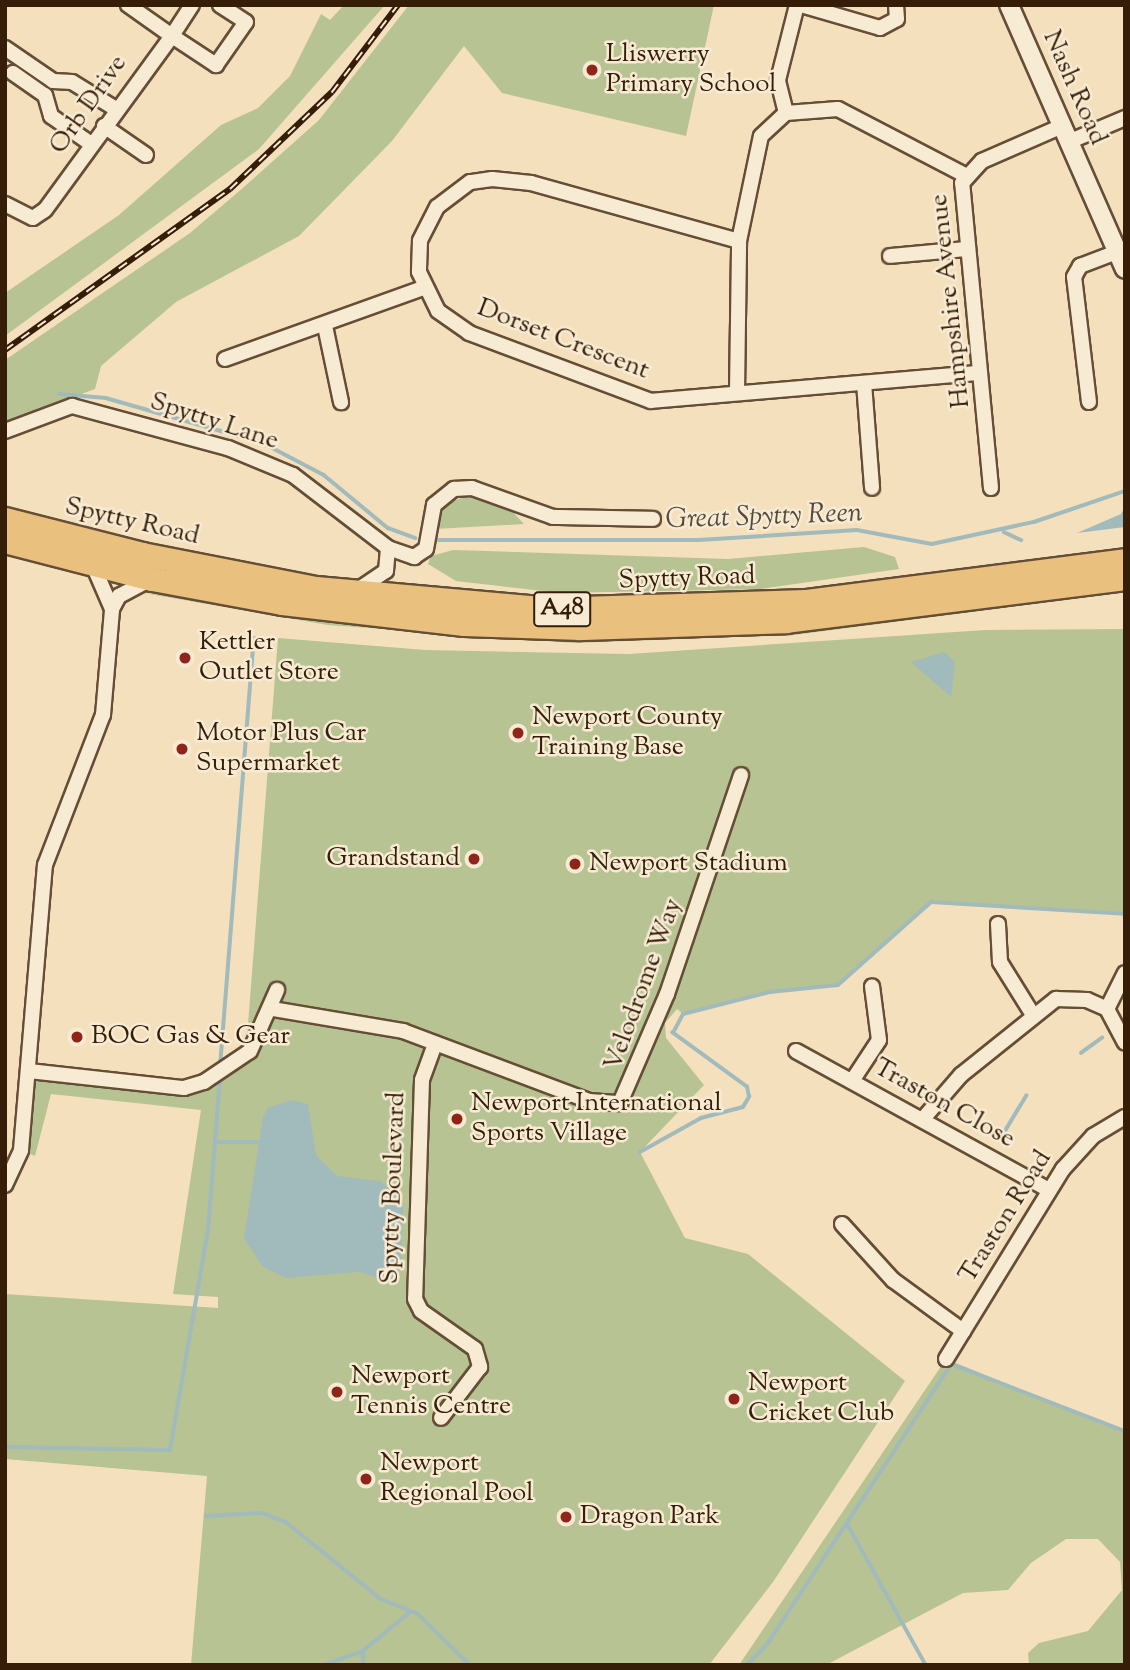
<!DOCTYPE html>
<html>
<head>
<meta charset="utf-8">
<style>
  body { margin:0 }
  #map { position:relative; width:1130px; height:1670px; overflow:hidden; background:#f4e0bd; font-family:"Sorts Mill Goudy",serif }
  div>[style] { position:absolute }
  .green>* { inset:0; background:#b8c393 }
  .water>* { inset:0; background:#a1babc }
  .stream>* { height:3.5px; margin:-1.75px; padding:0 1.75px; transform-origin:1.75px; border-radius:1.75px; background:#a1babc }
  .roads { filter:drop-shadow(2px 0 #654e35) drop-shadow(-2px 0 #654e35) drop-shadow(0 2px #654e35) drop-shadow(0 -2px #654e35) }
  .minor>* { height:14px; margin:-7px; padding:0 7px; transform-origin:7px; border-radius:7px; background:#f8ebd4 }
  .tertiary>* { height:18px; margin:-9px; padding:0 9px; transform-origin:9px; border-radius:9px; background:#f8ebd4 }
  .primary>* { height:23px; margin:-11.5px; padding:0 11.5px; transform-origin:11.5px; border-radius:11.5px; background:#eac07e }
  .rail>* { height:6px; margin-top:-3px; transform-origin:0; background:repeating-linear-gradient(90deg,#f8ebd4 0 10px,#351d08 0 20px); box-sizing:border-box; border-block:2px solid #351d08 }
  .dots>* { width:19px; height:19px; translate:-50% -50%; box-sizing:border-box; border:4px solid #f8ebd4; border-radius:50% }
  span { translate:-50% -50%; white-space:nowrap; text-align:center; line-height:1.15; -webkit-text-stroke:5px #f8ebd4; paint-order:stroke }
  .shield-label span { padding:2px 5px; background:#f8ebd4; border:2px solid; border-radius:5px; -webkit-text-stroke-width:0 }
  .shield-label { font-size:24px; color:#351d08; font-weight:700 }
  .poi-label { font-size:26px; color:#351d08 }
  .left { translate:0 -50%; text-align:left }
  .right { translate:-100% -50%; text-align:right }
  .street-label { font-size:26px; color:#351d08 }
  .water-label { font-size:28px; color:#554c3e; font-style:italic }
  .frame { position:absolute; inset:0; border:7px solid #351d08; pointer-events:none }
</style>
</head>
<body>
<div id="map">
  <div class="green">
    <div style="clip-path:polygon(344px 5px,385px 5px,259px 149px,5px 336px,5px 293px,119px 215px,221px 125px,258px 108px,290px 76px,321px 14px,330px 20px)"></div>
    <div style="clip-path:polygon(409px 5px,714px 5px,686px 136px,502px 93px,464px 46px,392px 141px,299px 236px,176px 302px,101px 366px,95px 389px,5px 422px,5px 360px,190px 233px,244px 187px,319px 120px)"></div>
    <div style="clip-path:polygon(469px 495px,510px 509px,524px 524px,435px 529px,444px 505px)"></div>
    <div style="clip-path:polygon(864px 547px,895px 557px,899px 569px,761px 589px,560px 593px,456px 581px,428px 564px,431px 556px,453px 550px,728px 559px)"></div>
    <div style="clip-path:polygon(143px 593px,251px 605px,310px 620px,391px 623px,1010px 607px,794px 635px,574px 643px,328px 625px)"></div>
    <div style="clip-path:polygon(1125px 629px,1125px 914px,931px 902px,838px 985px,770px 992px,683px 1014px,677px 1009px,665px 1023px,666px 1038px,704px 1085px,640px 1152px,685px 1238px,748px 1254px,905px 1381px,773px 1582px,709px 1665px,191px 1665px,207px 1476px,5px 1459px,5px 1294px,218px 1308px,218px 1297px,173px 1294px,201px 1110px,51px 1094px,35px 1156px,23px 1151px,32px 1083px,46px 1078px,190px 1093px,245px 1063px,278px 638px,425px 650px,629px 654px,985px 630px)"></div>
    <div style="clip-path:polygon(946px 1359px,1125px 1432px,1125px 1665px,1029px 1665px,1028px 1653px,1039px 1643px,1088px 1631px,1122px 1590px,1120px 1562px,1098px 1539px,1066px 1539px,1031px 1563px,1008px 1590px,963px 1593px,826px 1665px,739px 1665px)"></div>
  </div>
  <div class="water">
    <div style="clip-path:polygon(1125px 507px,1125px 527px,1077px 533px,1121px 514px)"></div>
    <div style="clip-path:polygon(944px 652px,955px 662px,951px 697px,911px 662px)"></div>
    <div style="clip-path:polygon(291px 1100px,308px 1104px,316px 1155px,337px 1176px,380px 1181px,403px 1202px,401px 1268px,390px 1282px,359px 1272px,285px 1278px,262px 1266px,244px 1238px,263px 1117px,268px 1108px)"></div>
  </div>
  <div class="stream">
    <div style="left:59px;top:394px;width:47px;rotate:4.9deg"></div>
    <div style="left:106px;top:398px;width:163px;rotate:16deg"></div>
    <div style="left:263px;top:443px;width:69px;rotate:27.7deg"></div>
    <div style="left:324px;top:475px;width:83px;rotate:39.6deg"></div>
    <div style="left:388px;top:528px;width:29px;rotate:20deg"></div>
    <div style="left:1004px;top:532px;width:19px;rotate:25deg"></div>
    <div style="left:439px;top:540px;width:260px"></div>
    <div style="left:699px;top:540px;width:158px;rotate:-3.6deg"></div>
    <div style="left:857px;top:530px;width:76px;rotate:10.6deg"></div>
    <div style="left:932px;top:544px;width:104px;rotate:-12.2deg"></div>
    <div style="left:1034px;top:522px;width:96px;rotate:-18.8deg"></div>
    <div style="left:1081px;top:1053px;width:26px;rotate:-36deg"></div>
    <div style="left:220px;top:1067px;width:430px;rotate:-85.5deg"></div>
    <div style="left:1002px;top:1136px;width:47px;rotate:-59deg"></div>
    <div style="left:215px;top:1142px;width:64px;rotate:-85.5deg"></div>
    <div style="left:640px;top:1152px;width:70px;rotate:-29.1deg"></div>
    <div style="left:701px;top:1118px;width:43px;rotate:-14.7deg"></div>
    <div style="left:743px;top:1107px;width:12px;rotate:-59deg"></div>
    <div style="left:749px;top:1097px;width:10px;rotate:-101deg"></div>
    <div style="left:747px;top:1087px;width:92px;rotate:-143.9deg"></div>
    <div style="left:673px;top:1033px;width:21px;rotate:-62deg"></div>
    <div style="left:683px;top:1014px;width:90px;rotate:-14.2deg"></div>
    <div style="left:770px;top:992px;width:68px;rotate:-5.9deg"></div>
    <div style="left:838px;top:985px;width:125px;rotate:-41.7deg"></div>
    <div style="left:931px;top:902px;width:194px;rotate:3.5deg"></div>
    <div style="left:5px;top:1447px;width:165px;rotate:1deg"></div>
    <div style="left:170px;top:1450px;width:222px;rotate:-80.2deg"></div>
    <div style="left:208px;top:1231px;width:89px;rotate:-85.5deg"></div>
    <div style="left:215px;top:1142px;width:46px"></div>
    <div style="left:206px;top:1516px;width:56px;rotate:-3.1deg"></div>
    <div style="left:262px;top:1513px;width:26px;rotate:21deg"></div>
    <div style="left:286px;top:1522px;width:122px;rotate:39deg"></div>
    <div style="left:381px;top:1599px;width:40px;rotate:22deg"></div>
    <div style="left:418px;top:1614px;width:73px;rotate:44.4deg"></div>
    <div style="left:847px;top:1523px;width:162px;rotate:60.9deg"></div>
    <div style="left:324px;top:1665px;width:41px;rotate:-19.7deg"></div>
    <div style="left:363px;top:1665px;width:14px;rotate:-90deg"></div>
    <div style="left:363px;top:1651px;width:61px;rotate:-39.7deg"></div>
    <div style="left:747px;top:1665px;width:30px;rotate:-46deg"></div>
    <div style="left:768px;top:1643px;width:334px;rotate:-56.7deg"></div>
    <div style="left:951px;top:1364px;width:186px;rotate:21.1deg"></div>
  </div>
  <div class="roads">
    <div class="minor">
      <div style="left:192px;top:5px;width:37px;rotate:123deg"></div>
      <div style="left:172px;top:36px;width:53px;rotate:33.4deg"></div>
      <div style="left:216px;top:65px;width:52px;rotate:-55.1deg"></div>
      <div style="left:246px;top:22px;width:31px;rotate:-147deg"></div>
      <div style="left:801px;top:5px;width:82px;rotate:16.2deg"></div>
      <div style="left:880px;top:28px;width:19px;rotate:-28deg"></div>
      <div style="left:897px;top:19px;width:14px;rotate:-94deg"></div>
      <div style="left:5px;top:48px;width:58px;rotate:34.5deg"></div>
      <div style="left:53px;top:81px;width:19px;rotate:3deg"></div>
      <div style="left:72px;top:82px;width:52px;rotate:31.5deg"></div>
      <div style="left:13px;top:73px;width:39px;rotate:35deg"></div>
      <div style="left:45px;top:95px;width:22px;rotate:74deg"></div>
      <div style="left:51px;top:116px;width:49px;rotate:35deg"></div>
      <div style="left:786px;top:113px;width:34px;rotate:-104deg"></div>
      <div style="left:778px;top:80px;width:77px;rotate:-75.8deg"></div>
      <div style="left:104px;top:126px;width:51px;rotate:34.6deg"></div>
      <div style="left:1068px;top:142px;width:62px;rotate:-22.8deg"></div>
      <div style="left:5px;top:204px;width:31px;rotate:27deg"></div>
      <div style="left:33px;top:218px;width:14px;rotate:-34deg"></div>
      <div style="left:45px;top:210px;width:215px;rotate:-53.9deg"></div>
      <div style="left:172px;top:36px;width:54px;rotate:-144.8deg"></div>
      <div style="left:739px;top:241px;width:216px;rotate:-164.4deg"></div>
      <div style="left:531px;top:183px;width:39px;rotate:-174deg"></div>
      <div style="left:492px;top:179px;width:22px;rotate:172deg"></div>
      <div style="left:470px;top:182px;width:41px;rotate:142.9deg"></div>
      <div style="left:437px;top:207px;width:38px;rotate:117deg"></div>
      <div style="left:420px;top:241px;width:31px;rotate:92deg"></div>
      <div style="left:419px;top:272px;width:43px;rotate:64deg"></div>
      <div style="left:438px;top:311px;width:38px;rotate:35deg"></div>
      <div style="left:469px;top:333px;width:194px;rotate:20.5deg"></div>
      <div style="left:651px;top:401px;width:329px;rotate:-4.9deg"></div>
      <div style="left:890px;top:256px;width:75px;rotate:-5.3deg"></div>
      <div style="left:325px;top:326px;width:78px;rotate:78.1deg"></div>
      <div style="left:225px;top:359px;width:210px;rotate:-19.7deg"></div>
      <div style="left:864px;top:383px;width:105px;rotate:85.6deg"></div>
      <div style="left:737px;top:392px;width:151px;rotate:-89.2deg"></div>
      <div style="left:739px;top:241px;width:107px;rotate:-78.2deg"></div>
      <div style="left:761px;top:136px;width:34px;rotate:-43deg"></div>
      <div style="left:786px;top:113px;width:52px;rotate:-4.4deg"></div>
      <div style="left:838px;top:109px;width:143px;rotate:27.5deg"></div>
      <div style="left:1089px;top:402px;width:126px;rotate:-96.8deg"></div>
      <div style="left:1074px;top:277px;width:13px;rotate:-61deg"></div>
      <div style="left:1080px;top:266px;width:40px;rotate:-21deg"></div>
      <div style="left:5px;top:431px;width:72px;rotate:-20.5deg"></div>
      <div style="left:72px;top:406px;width:162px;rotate:15.1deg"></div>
      <div style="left:228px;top:448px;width:70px;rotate:22.6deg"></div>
      <div style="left:293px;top:475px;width:120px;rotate:37.5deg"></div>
      <div style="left:991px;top:488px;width:306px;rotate:-95.4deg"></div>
      <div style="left:962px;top:183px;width:30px;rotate:-48deg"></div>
      <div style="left:982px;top:161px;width:85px;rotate:-23.6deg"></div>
      <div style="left:362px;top:587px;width:29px;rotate:-34deg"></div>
      <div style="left:386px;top:571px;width:23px;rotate:-85deg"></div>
      <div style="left:388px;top:548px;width:28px;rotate:19deg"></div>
      <div style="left:414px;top:557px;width:14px;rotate:-34deg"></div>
      <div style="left:426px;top:549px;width:45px;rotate:-79.7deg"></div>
      <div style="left:434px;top:505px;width:26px;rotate:-39deg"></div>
      <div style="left:454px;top:489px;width:18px;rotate:-3deg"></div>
      <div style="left:472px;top:488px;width:86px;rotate:19.7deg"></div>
      <div style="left:553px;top:517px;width:100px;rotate:1.1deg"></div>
      <div style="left:112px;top:609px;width:15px;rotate:-62deg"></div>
      <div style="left:119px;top:596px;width:36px;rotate:-28deg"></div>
      <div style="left:998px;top:924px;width:38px;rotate:87deg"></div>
      <div style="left:1000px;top:962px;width:62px;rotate:58.1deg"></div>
      <div style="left:273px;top:1009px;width:132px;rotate:9.6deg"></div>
      <div style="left:403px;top:1031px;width:199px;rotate:20.6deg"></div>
      <div style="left:589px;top:1101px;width:31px;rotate:4deg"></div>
      <div style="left:620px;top:1103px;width:119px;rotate:-66.7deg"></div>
      <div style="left:667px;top:994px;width:231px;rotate:-71.3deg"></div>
      <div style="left:1107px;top:1009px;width:40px;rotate:-63.4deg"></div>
      <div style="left:435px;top:1044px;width:38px;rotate:110deg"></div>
      <div style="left:422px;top:1080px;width:219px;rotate:91.8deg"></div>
      <div style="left:415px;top:1299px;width:13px;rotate:63deg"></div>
      <div style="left:421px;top:1311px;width:66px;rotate:35.1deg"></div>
      <div style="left:475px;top:1349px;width:19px;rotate:74deg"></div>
      <div style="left:480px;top:1367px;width:64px;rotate:127.4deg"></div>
      <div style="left:796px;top:1051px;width:289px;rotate:28.8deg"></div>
      <div style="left:29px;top:1071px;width:156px;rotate:6.3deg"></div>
      <div style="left:184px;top:1088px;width:21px;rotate:-17deg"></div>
      <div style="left:204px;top:1082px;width:55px;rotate:-34deg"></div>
      <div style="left:250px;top:1051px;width:67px;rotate:-66.1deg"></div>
      <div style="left:852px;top:1081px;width:49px;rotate:-56.6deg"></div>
      <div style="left:879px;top:1040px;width:54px;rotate:-97.4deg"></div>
      <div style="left:922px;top:1120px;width:60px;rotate:-49.1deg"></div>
      <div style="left:961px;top:1075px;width:122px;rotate:-38.7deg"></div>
      <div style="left:1056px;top:999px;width:31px;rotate:2deg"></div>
      <div style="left:1087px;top:1000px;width:22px;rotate:24deg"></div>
      <div style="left:1107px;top:1009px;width:38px;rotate:62deg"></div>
      <div style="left:5px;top:1185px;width:38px;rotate:-65deg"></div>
      <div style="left:21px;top:1150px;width:286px;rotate:-85.2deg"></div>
      <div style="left:45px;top:865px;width:161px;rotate:-68.9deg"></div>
      <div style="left:103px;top:715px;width:106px;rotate:-85.1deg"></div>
      <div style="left:112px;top:609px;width:48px;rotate:-113.4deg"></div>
      <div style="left:842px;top:1224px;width:76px;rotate:47.7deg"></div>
      <div style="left:893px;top:1280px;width:87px;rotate:36.1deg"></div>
      <div style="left:946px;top:1359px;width:223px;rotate:-58.4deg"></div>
      <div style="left:1063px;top:1169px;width:45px;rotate:-47.7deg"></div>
      <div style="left:1093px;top:1136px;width:37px;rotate:-31deg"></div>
    </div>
    <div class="tertiary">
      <div style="left:1009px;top:5px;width:288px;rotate:66.3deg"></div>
    </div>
    <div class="primary">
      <div style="left:5px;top:519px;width:141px;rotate:14.3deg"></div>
      <div style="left:142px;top:554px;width:177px;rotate:11.1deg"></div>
      <div style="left:316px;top:588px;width:236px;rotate:5.1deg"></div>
      <div style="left:551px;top:609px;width:255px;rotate:-1.8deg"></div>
      <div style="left:806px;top:601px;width:322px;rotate:-7.3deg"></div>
      <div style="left:5px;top:541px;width:152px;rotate:14.5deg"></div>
      <div style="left:152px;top:579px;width:132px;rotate:10.5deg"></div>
      <div style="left:282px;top:603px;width:183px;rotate:6.6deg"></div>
      <div style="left:464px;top:624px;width:116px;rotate:2deg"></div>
      <div style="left:580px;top:628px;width:206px;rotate:-1.9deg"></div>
      <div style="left:786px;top:621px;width:342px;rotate:-7.2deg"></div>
    </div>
  </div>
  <div class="rail">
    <div style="left:5px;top:350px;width:277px;rotate:-35.6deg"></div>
    <div style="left:230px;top:189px;width:141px;rotate:-43.6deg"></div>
    <div style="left:332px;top:92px;width:109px;rotate:-52.8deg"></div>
  </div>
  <div class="dots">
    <div style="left:592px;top:70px;background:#8f2418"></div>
    <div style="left:185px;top:658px;background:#8f2418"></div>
    <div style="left:518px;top:733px;background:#8f2418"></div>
    <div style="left:182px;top:749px;background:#8f2418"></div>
    <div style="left:474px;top:859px;background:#8f2418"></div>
    <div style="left:575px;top:864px;background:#8f2418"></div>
    <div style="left:77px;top:1037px;background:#8f2418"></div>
    <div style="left:457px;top:1119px;background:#8f2418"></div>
    <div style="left:337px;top:1392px;background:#8f2418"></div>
    <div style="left:734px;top:1399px;background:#8f2418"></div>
    <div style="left:366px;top:1479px;background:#8f2418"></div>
    <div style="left:566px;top:1517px;background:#8f2418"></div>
  </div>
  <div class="shield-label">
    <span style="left:562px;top:609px">A48</span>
  </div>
  <div class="poi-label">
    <span class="left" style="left:606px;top:70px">Lliswerry<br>Primary School</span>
    <span class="left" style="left:199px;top:658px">Kettler<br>Outlet Store</span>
    <span class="left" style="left:532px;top:733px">Newport County<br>Training Base</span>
    <span class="left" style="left:196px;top:749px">Motor Plus Car<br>Supermarket</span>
    <span class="right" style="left:460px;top:859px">Grandstand</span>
    <span class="left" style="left:589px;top:864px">Newport Stadium</span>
    <span class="left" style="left:91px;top:1037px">BOC Gas &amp; Gear</span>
    <span class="left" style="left:471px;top:1119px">Newport International<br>Sports Village</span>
    <span class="left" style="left:351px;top:1392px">Newport<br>Tennis Centre</span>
    <span class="left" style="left:748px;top:1399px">Newport<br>Cricket Club</span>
    <span class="left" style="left:380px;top:1479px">Newport<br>Regional Pool</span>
    <span class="left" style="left:580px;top:1517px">Dragon Park</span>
  </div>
  <div class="street-label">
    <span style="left:1074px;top:88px;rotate:66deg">Nash Road</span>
    <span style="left:89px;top:105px;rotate:-55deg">Orb Drive</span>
    <span style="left:951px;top:301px;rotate:-96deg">Hampshire Avenue</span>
    <span style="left:563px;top:340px;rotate:21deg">Dorset Crescent</span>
    <span style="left:214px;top:422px;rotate:18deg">Spytty Lane</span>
    <span style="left:132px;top:522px;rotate:13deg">Spytty Road</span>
    <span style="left:687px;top:579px;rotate:-2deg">Spytty Road</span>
    <span style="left:644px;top:985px;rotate:-70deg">Velodrome Way</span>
    <span style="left:944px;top:1104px;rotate:29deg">Traston Close</span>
    <span style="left:394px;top:1188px;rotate:-88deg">Spytty Boulevard</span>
    <span style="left:1006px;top:1217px;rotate:-58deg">Traston Road</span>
  </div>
  <div class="water-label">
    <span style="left:764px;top:517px;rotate:-2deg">Great Spytty Reen</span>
  </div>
  <div class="frame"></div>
</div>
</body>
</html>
